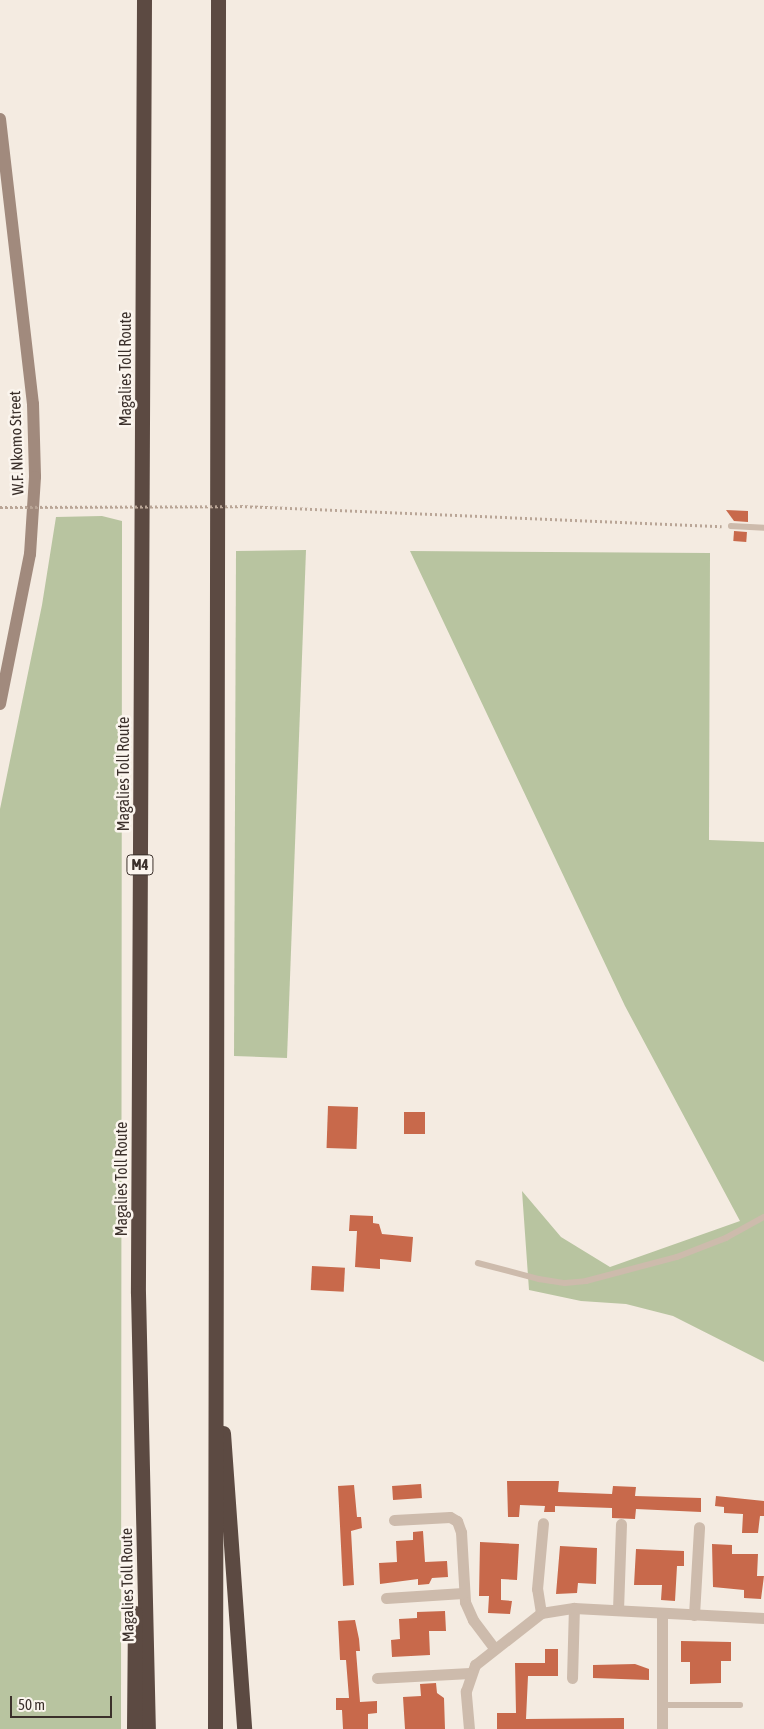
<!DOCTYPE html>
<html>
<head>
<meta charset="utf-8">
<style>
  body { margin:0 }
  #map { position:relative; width:764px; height:1729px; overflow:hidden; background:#f4ebe1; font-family:"Asap Condensed",sans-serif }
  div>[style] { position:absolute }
  .green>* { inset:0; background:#b8c4a0 }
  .building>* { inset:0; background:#c8694b; transform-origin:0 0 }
  .path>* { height:2.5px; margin-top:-1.25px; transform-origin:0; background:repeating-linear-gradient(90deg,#b9a596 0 2.5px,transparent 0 5px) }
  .lane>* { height:5.5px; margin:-2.75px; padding:0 2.75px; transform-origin:2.75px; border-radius:2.75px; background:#cdbbac }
  .street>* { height:11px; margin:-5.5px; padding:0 5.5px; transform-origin:5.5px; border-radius:5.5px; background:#cdbbac }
  .secondary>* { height:12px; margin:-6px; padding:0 6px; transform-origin:6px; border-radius:6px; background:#a18a7d }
  .highway>* { height:15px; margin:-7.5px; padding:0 7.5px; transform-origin:7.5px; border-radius:7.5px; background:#5c4a42 }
  .path-bridge>* { height:2.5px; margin-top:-1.25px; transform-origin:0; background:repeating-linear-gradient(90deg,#b9a596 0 2.5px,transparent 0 5px) }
  span { translate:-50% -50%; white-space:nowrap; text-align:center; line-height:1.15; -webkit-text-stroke:5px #fbf5ee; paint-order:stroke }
  .shield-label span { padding:1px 4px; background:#fbf5ee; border:1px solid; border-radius:4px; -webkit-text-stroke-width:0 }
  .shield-label { font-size:15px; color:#3b302b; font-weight:700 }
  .street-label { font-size:16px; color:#3b302b }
  .scale { position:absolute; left:10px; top:1696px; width:102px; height:22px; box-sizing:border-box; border:2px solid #3b302b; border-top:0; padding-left:6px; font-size:15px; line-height:18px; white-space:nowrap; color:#3b302b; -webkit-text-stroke:4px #fbf5ee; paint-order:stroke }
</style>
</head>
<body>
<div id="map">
  <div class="green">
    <div style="clip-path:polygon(102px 516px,122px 521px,121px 1729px,0 1729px,0 809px,42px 605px,56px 517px)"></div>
    <div style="clip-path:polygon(306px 550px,287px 1058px,234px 1056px,236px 551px)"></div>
    <div style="clip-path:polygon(410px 551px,710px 553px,709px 840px,764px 842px,764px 1362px,673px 1316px,626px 1304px,581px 1301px,529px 1290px,522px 1191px,561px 1237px,610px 1267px,740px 1221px,625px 1006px)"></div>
  </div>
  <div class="building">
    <div style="clip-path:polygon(726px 510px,748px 511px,748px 522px,734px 521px)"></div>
    <div style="left:734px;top:531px;width:13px;height:10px;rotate:4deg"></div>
    <div style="left:328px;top:1106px;width:30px;height:42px;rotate:2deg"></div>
    <div style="left:404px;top:1112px;width:21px;height:22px"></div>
    <div style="clip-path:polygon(350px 1215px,373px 1216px,373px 1223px,379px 1224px,382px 1234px,413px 1237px,411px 1262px,380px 1259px,380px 1269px,355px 1267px,357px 1231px,349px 1231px)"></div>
    <div style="left:312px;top:1266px;width:33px;height:24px;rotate:3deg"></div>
    <div style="clip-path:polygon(507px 1481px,559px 1481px,558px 1492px,612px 1494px,613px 1486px,636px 1487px,635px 1496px,701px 1498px,701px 1512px,636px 1509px,635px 1519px,612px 1518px,612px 1508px,555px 1506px,555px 1512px,544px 1512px,545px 1506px,520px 1505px,519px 1517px,508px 1517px)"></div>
    <div style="left:421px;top:1484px;width:14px;height:29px;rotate:86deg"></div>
    <div style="clip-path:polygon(354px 1485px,357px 1517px,361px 1517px,362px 1528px,351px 1531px,354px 1585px,343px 1586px,338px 1486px)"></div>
    <div style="clip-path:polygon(716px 1496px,764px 1501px,764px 1516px,760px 1516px,758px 1533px,742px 1533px,743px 1514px,724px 1513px,724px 1507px,715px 1506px)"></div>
    <div style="clip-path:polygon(423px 1531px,425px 1562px,447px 1561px,448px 1577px,432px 1578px,429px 1584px,418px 1585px,418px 1579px,380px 1584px,379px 1563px,397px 1562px,396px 1541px,413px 1540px,413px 1532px)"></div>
    <div style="clip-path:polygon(480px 1542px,519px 1544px,517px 1580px,501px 1579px,501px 1600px,512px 1601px,510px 1614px,488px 1613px,489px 1596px,479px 1596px)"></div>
    <div style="clip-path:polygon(712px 1544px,732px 1545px,732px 1554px,758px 1554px,757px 1576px,764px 1576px,761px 1599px,744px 1598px,744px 1590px,713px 1587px)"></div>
    <div style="clip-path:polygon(560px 1546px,597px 1548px,596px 1584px,578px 1583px,577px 1593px,556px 1594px)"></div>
    <div style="clip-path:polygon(636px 1549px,684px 1551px,684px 1566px,677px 1566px,675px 1601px,661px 1600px,662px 1585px,634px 1585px)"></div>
    <div style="clip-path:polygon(445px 1611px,446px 1631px,429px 1631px,430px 1655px,392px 1657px,391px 1640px,400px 1639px,399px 1619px,417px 1618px,417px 1612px)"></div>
    <div style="clip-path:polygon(355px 1620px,359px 1639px,360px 1651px,356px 1651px,360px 1702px,377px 1701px,377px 1713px,368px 1714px,368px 1729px,343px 1729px,342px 1710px,336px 1710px,336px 1698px,349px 1698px,346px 1660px,340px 1660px,338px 1621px)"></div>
    <div style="clip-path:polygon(681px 1641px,731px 1642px,731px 1661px,721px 1661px,721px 1683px,690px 1684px,690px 1662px,681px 1662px)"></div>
    <div style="clip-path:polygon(545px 1649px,558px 1649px,558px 1676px,528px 1676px,526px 1719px,624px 1718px,624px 1729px,497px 1729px,497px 1713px,516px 1713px,515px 1663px,545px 1663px)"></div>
    <div style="clip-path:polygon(635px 1664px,649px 1669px,649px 1680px,593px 1678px,593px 1665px)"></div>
    <div style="clip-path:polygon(436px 1683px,437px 1693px,444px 1698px,445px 1729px,405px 1729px,403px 1697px,421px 1696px,420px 1684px)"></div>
  </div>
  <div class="path">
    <div style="left:240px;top:506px;width:482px;rotate:2.4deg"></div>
  </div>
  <div class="lane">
    <div style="left:731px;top:526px;width:33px;rotate:3deg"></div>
    <div style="left:478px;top:1263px;width:63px;rotate:14.7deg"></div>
    <div style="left:539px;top:1279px;width:26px;rotate:9deg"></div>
    <div style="left:565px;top:1283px;width:21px;rotate:-5deg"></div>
    <div style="left:586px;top:1281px;width:94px;rotate:-14.8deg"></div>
    <div style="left:677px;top:1257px;width:53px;rotate:-21.2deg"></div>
    <div style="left:726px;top:1238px;width:43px;rotate:-28.9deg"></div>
    <div style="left:662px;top:1705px;width:78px"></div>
  </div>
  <div class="street">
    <div style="left:394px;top:1520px;width:56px;rotate:-3.1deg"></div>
    <div style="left:450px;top:1517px;width:8px;rotate:30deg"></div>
    <div style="left:457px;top:1521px;width:12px;rotate:70deg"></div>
    <div style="left:461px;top:1532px;width:70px;rotate:86.7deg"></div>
    <div style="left:465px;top:1602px;width:20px;rotate:66deg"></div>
    <div style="left:473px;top:1620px;width:35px;rotate:53deg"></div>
    <div style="left:386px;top:1598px;width:77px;rotate:-3.7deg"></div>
    <div style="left:618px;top:1610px;width:86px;rotate:-88deg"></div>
    <div style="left:541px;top:1613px;width:24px;rotate:-99deg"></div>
    <div style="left:537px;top:1589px;width:66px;rotate:-84.8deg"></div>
    <div style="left:694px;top:1615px;width:88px;rotate:-86.7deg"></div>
    <div style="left:377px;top:1678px;width:93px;rotate:-3.1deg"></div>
    <div style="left:572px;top:1678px;width:70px;rotate:-88.4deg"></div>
    <div style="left:469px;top:1729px;width:38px;rotate:-95deg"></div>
    <div style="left:466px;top:1691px;width:28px;rotate:-71deg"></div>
    <div style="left:475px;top:1665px;width:84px;rotate:-38.2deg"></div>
    <div style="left:541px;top:1613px;width:33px;rotate:-9deg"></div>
    <div style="left:574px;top:1608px;width:190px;rotate:3deg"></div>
    <div style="left:662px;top:1729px;width:115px;rotate:-90deg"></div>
  </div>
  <div class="secondary">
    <div style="left:0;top:119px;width:287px;rotate:83.4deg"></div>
    <div style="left:33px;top:404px;width:73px;rotate:88.4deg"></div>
    <div style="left:35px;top:477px;width:77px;rotate:93.7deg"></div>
    <div style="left:30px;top:554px;width:153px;rotate:101.3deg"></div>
  </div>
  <div class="highway">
    <div style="left:144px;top:0;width:1293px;rotate:90.27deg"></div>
    <div style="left:138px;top:1293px;width:436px;rotate:88.7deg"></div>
    <div style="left:223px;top:1433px;width:297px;rotate:85.9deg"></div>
    <div style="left:134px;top:1729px;width:116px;rotate:-89.5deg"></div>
    <div style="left:215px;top:1729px;width:1729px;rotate:-89.9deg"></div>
  </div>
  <div class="path-bridge">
    <div style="left:0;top:507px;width:240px;rotate:-0.2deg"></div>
  </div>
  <div class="shield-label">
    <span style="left:140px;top:865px">M4</span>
  </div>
  <div class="street-label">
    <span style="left:125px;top:369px;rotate:-90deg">Magalies Toll Route</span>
    <span style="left:16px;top:443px;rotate:-92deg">W.F. Nkomo Street</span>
    <span style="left:123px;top:774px;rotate:-90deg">Magalies Toll Route</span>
    <span style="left:121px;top:1179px;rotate:-90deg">Magalies Toll Route</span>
    <span style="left:127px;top:1585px;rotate:-91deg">Magalies Toll Route</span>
  </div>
  <div class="scale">50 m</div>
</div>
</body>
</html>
